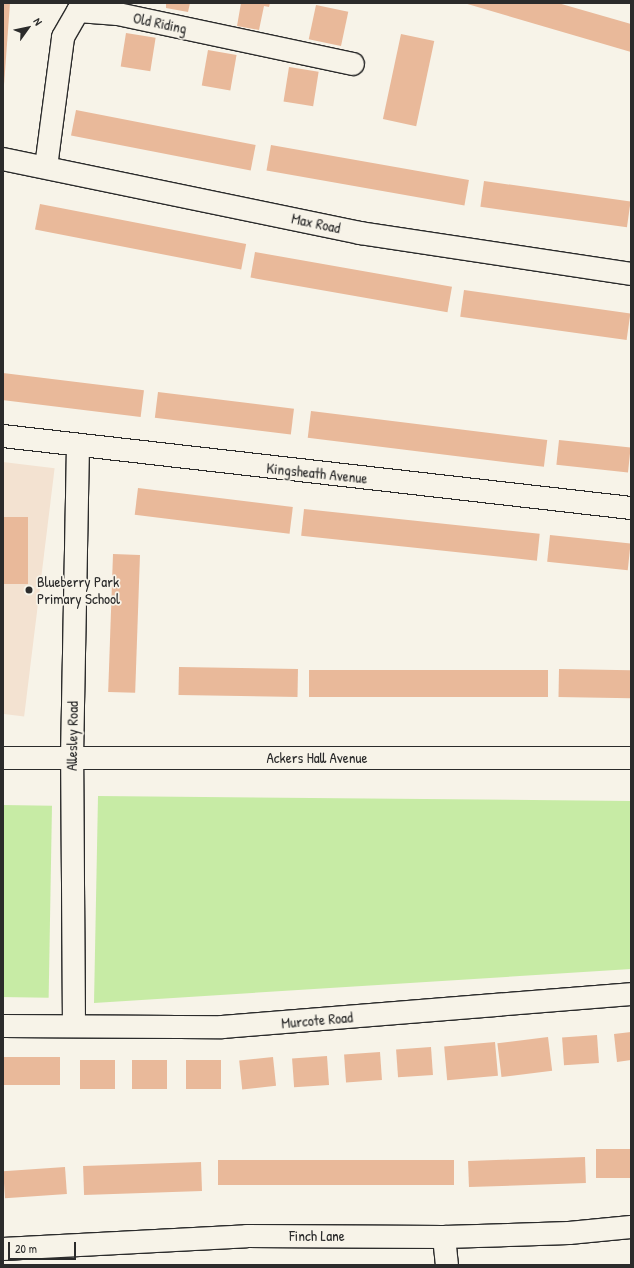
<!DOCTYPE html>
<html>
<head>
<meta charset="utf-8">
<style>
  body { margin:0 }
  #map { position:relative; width:634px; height:1268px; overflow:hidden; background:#f7f3e8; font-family:"Patrick Hand",sans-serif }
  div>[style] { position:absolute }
  .built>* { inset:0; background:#f3e2d1; transform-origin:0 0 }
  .green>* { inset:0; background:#c7eba5; transform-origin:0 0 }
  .building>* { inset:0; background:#e9b99a; transform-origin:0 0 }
  .roads { filter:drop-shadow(1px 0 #2b2b2b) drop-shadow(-1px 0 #2b2b2b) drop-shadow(0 1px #2b2b2b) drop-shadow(0 -1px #2b2b2b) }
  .minor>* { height:22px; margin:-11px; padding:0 11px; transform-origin:11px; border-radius:11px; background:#f7f3e8 }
  .dots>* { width:11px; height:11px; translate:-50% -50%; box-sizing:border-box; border:2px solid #f7f3e8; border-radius:50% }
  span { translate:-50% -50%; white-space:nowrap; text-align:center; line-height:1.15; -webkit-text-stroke:3.5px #f7f3e8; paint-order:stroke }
  .street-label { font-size:15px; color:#2b2b2b }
  .poi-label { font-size:15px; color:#2b2b2b }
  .left { translate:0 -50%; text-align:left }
  .frame { position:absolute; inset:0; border:4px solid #2b2b2b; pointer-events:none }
  .north { position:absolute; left:8px; top:8px; width:40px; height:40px; -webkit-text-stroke:3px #f7f3e8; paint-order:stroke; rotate:57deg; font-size:11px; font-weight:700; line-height:16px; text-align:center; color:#2b2b2b }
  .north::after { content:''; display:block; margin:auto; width:14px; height:18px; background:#2b2b2b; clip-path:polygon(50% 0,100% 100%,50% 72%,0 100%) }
  .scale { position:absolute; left:8px; top:1242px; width:68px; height:18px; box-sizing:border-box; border:2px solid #2b2b2b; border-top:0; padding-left:5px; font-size:12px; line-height:14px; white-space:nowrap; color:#2b2b2b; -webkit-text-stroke:3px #f7f3e8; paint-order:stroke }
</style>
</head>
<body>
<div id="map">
  <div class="built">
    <div style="left:3px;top:462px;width:52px;height:250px;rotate:7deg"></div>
  </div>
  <div class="green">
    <div style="clip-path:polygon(98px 796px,631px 801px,631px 969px,94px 1003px)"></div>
    <div style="left:3px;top:805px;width:49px;height:192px;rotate:1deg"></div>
  </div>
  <div class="building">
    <div style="clip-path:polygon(3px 3px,10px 3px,4px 85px,3px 85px)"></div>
    <div style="clip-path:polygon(166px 3px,190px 3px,188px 12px,166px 8px)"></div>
    <div style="clip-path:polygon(241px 3px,270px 3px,269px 7px,264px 6px,259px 30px,237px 26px)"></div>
    <div style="clip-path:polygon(464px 3px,558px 3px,631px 24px,631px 52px)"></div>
    <div style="left:316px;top:5px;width:33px;height:35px;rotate:12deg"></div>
    <div style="left:126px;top:33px;width:30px;height:34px;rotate:9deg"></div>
    <div style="left:401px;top:34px;width:34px;height:87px;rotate:12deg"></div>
    <div style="left:208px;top:50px;width:29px;height:36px;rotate:10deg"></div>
    <div style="left:289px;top:67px;width:30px;height:35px;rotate:9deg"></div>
    <div style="left:76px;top:110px;width:183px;height:26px;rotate:11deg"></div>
    <div style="left:271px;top:145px;width:201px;height:26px;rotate:10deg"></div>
    <div style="left:484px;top:181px;width:148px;height:26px;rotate:8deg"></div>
    <div style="left:40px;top:204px;width:210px;height:26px;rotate:11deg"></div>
    <div style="left:255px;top:252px;width:200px;height:26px;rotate:10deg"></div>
    <div style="left:464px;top:290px;width:168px;height:27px;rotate:8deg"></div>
    <div style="left:3px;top:373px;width:142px;height:27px;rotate:7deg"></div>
    <div style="left:158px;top:392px;width:137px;height:26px;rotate:7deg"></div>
    <div style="left:311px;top:411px;width:238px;height:27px;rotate:7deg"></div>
    <div style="left:559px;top:440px;width:72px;height:25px;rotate:6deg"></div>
    <div style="left:138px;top:488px;width:156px;height:27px;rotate:7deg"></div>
    <div style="left:304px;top:509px;width:237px;height:27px;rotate:6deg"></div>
    <div style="left:3px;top:517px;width:25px;height:67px"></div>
    <div style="left:550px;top:535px;width:81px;height:27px;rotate:6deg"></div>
    <div style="left:113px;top:554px;width:27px;height:138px;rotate:2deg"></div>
    <div style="left:179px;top:667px;width:119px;height:28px;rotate:1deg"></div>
    <div style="left:559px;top:669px;width:72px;height:28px;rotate:1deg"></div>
    <div style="left:309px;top:670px;width:239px;height:27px"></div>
    <div style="clip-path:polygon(631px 1032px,631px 1060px,617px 1062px,614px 1034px)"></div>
    <div style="left:597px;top:1035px;width:28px;height:35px;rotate:86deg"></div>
    <div style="left:548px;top:1037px;width:34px;height:51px;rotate:83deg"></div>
    <div style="left:495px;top:1042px;width:34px;height:51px;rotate:85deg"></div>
    <div style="left:431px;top:1047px;width:28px;height:35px;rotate:86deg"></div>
    <div style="left:380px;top:1052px;width:28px;height:36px;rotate:86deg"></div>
    <div style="left:327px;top:1056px;width:29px;height:35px;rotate:86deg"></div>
    <div style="left:3px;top:1057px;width:57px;height:28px"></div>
    <div style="left:273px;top:1057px;width:29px;height:34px;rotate:84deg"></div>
    <div style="left:115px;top:1060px;width:29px;height:35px;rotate:90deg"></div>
    <div style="left:167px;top:1060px;width:29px;height:35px;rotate:90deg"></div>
    <div style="left:186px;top:1060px;width:35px;height:29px"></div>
    <div style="left:631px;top:1149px;width:29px;height:35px;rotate:90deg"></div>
    <div style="left:585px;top:1157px;width:26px;height:117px;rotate:88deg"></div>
    <div style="left:454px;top:1160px;width:25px;height:236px;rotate:90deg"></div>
    <div style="left:201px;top:1162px;width:29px;height:118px;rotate:88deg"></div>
    <div style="left:65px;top:1167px;width:27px;height:62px;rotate:86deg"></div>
  </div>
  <div class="roads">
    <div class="minor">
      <div style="left:3px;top:159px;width:365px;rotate:11.7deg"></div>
      <div style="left:360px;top:233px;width:274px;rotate:8.6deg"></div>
      <div style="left:46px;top:167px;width:131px;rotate:-82.5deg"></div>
      <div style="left:63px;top:37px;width:30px;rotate:-60deg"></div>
      <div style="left:78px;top:11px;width:40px;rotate:4.3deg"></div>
      <div style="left:118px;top:14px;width:240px;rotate:12deg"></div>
      <div style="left:3px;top:436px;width:632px;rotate:6.54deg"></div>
      <div style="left:3px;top:758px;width:628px"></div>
      <div style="left:3px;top:1026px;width:219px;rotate:0.3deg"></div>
      <div style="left:222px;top:1027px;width:410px;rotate:-4.6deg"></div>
      <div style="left:74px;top:1026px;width:268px;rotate:-90.4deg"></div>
      <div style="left:72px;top:758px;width:312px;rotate:-88.9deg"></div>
      <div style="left:444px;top:1237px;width:28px;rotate:84deg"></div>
      <div style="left:3px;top:1249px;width:244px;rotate:-3deg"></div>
      <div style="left:247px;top:1236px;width:197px;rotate:0.3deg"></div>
      <div style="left:444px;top:1237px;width:125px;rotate:-1.8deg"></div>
      <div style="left:569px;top:1233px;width:62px;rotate:-5.5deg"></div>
    </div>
  </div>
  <div class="dots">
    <div style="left:29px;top:590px;background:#2b2b2b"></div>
  </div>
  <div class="street-label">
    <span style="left:160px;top:23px;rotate:12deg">Old Riding</span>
    <span style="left:316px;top:223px;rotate:12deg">Max Road</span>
    <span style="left:317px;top:473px;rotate:6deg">Kingsheath Avenue</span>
    <span style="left:72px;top:736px;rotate:-89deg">Allesley Road</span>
    <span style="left:317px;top:758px">Ackers Hall Avenue</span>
    <span style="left:317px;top:1020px;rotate:-5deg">Murcote Road</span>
    <span style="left:317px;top:1236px">Finch Lane</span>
  </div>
  <div class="poi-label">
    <span class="left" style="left:37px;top:590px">Blueberry Park<br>Primary School</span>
  </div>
  <div class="frame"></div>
  <div class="north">N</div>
  <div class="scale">20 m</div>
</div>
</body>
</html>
